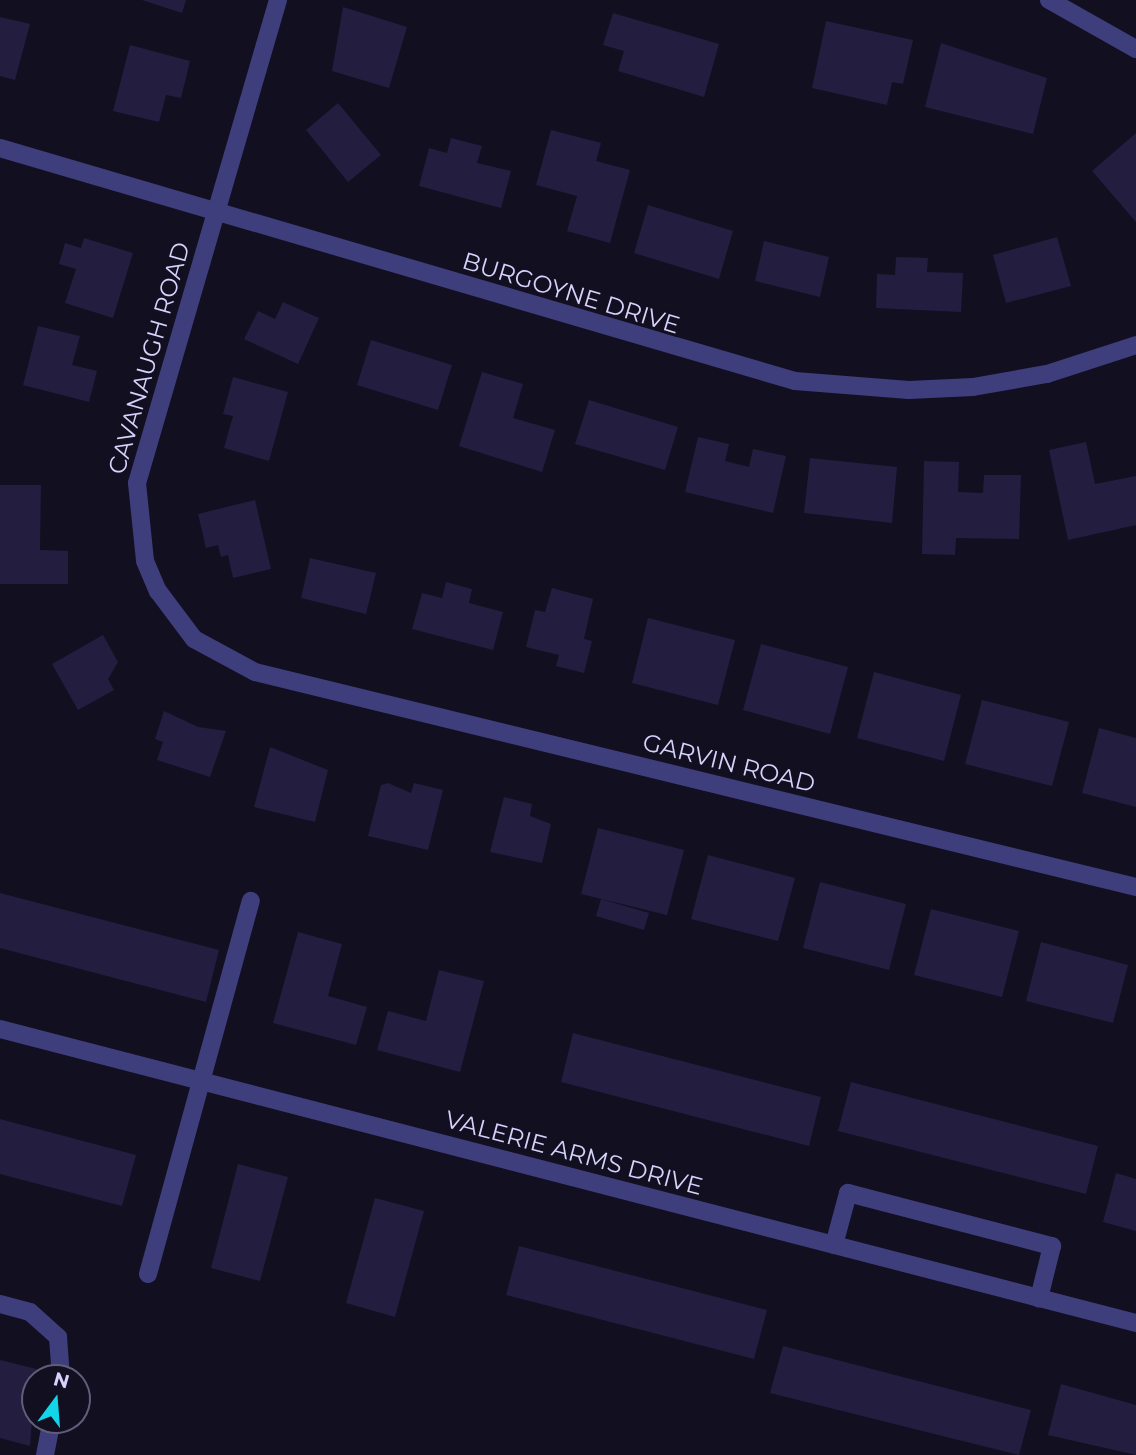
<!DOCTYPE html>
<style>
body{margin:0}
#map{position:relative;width:1136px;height:1455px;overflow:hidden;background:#120f21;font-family:Montserrat,sans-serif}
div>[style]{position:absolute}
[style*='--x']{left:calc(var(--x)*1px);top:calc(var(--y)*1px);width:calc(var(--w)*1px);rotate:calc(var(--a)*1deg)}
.building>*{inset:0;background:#231d40}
.minor>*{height:18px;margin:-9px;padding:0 9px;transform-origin:9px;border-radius:9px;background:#3f3e7c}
span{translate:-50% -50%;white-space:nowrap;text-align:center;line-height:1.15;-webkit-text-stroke:6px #120f21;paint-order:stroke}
.street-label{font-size:24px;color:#d6d2fb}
.north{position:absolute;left:21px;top:1364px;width:70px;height:70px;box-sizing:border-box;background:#120f21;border:2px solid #605d78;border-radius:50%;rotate:16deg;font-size:19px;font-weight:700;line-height:28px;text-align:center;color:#d6d2fb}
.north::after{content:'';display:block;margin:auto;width:24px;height:32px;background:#12d6e8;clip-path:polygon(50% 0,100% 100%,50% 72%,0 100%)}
</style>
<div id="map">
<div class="building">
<i style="clip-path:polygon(142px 0,186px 0,182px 13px)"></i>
<i style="clip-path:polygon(343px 7px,407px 27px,389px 88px,332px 71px)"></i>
<i style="clip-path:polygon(613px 13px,719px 44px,704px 97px,618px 71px,624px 51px,603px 45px)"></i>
<i style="clip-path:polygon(0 17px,30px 24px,15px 80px,0 76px)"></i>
<i style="clip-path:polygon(826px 21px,913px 40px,903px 84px,892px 82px,887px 105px,812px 88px)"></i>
<i style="clip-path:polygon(941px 43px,1047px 78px,1033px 134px,925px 107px)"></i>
<i style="clip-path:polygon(130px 45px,190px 61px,181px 98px,166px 95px,159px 122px,113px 111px)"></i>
<i style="clip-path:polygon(338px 103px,381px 155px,348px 182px,306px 130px)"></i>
<i style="clip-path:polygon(551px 130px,601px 143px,596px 161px,630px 170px,610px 243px,567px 231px,577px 196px,536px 185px)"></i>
<i style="clip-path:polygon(1136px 133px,1136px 222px,1092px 171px)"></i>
<i style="clip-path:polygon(451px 138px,482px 146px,477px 163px,511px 171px,501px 208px,419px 186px,429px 148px,447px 153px)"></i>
<i style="clip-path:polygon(648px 205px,733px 231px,719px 279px,634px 253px)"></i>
<i style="clip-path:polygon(1057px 237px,1071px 286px,1006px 303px,993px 255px)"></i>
<i style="clip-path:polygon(84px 238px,133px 253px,113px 318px,65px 303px,76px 269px,59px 264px,65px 243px,81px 248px)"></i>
<i style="clip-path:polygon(764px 241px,829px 257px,820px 297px,755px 281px)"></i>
<i style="clip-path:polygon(896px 257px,928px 258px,927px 272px,963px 273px,961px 312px,876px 308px,877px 274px,895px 275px)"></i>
<i style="clip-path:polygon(283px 302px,319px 318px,298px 364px,244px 339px,258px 311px,275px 319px)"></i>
<i style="clip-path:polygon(38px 326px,80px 336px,72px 365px,97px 371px,89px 402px,23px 385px)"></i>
<i style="clip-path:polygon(371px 340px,452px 365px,438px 410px,357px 385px)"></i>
<i style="clip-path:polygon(482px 372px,523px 384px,513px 418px,555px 430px,542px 472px,459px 446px)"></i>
<i style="clip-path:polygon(233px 377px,288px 392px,269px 461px,224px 448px,233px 416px,223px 414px)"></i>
<i style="clip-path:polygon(589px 400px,678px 427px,665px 470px,575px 444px)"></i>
<i style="clip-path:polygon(698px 437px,729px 444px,725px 461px,749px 467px,753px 449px,786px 456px,773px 513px,685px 492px)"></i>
<i style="clip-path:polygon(1086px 442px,1095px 484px,1136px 476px,1136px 525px,1068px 540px,1049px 450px)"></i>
<i style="clip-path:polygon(810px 458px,897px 467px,892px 523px,804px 513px)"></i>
<i style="clip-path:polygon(924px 461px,959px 462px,958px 492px,983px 493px,984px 475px,1021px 475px,1019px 539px,956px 538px,955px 555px,922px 554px)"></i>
<i style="clip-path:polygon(0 485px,41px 485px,40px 550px,68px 551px,68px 584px,0 584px)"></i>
<i style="clip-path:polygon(255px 500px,271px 569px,233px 578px,228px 555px,221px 557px,218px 545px,206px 548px,198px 514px)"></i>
<i style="clip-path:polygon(310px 558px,376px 573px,366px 614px,301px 598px)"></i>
<i style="clip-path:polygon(446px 582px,472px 589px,469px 603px,503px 612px,493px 650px,412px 629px,422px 593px,442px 598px)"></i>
<i style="clip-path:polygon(552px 588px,593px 599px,584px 639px,592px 641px,584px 673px,556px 666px,559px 655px,526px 647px,535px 610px,545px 612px)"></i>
<i style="clip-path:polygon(648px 618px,735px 640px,718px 705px,632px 683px)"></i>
<i style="clip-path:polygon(103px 635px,118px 662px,108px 679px,114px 690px,78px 710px,52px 664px)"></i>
<i style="clip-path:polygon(761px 644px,848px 667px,830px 734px,743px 710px)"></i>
<i style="clip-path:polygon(874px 672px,961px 695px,944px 761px,857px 738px)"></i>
<i style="clip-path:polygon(982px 700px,1069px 722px,1052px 786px,965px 764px)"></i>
<i style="clip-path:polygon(164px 711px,198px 727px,226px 731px,210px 777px,157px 760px,163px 742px,155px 739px)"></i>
<i style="clip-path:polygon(1099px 728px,1136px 738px,1136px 807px,1082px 793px)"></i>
<i style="clip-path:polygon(270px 747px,328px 770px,315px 822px,254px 807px)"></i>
<i style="clip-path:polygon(388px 783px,411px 793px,414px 783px,443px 790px,428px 850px,368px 836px,381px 785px)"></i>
<i style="clip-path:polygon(504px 797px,532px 804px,530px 816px,551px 824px,542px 863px,490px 852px)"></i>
<i style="clip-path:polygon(598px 828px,684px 850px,667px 915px,581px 894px)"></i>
<i style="clip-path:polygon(708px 855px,795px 878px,778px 941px,691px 919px)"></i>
<i style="clip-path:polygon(820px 882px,906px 904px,889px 970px,803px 948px)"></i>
<i style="clip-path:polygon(0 893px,219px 950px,206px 1002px,0 948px)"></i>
<i style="clip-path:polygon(601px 899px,649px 913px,644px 930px,596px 916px)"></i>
<i style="clip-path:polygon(931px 909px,1019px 931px,1002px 997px,914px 975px)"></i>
<i style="clip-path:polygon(298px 932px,342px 944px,328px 996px,367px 1007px,356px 1045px,273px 1023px)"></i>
<i style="clip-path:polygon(1041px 942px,1128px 965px,1113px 1023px,1026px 1001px)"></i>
<i style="clip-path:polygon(439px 970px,484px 981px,460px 1072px,377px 1050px,388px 1011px,426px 1021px)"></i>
<i style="clip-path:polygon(573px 1033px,821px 1097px,809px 1146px,561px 1082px)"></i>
<i style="clip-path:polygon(851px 1082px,1098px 1146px,1086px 1194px,838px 1131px)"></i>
<i style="clip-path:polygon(0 1119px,136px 1155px,122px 1206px,0 1174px)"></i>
<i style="clip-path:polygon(238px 1164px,288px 1177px,260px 1281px,211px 1268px)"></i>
<i style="clip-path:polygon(1116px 1173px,1136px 1179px,1136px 1231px,1103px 1222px)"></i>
<i style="clip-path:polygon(375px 1198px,424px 1211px,395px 1317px,346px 1303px)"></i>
<i style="clip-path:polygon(519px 1246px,767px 1310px,754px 1359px,506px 1295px)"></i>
<i style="clip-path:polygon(783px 1346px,1031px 1410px,1019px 1455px,770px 1393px)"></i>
<i style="clip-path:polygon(0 1360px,49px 1372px,47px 1378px,35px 1378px,30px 1446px,0 1438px)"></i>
<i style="clip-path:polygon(1061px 1384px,1136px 1405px,1136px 1455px,1048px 1435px)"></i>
</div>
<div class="minor">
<i style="--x:278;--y:0;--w:503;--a:106.27"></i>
<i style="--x:137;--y:483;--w:78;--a:84.1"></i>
<i style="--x:145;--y:561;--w:33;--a:67"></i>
<i style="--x:158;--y:591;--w:60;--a:53.1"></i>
<i style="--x:194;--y:639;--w:69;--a:28.4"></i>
<i style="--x:255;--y:672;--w:907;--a:13.71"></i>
<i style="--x:1049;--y:0;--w:100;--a:29.4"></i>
<i style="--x:0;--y:148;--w:828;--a:16.33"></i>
<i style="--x:795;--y:381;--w:114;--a:4.5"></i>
<i style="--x:909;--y:390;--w:64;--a:-2.7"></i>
<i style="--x:973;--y:387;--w:75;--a:-10"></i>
<i style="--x:1047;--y:374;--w:94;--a:-18"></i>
<i style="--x:0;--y:1029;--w:1173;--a:14.51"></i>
<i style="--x:834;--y:1245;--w:54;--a:-74.9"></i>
<i style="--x:848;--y:1193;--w:211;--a:14.6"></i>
<i style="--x:1052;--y:1246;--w:54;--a:104"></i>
<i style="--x:148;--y:1274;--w:387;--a:-74.6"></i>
<i style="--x:0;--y:1304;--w:31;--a:15"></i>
<i style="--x:30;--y:1312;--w:38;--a:42"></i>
<i style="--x:58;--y:1337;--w:41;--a:85.8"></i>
<i style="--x:45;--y:1455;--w:36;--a:-79"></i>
</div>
<div class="street-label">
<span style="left:571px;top:293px;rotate:17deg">BURGOYNE DRIVE</span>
<span style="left:149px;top:358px;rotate:-74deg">CAVANAUGH ROAD</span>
<span style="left:729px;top:763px;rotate:14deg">GARVIN ROAD</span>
<span style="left:574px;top:1153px;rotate:15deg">VALERIE ARMS DRIVE</span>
</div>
<div class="north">N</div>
</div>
